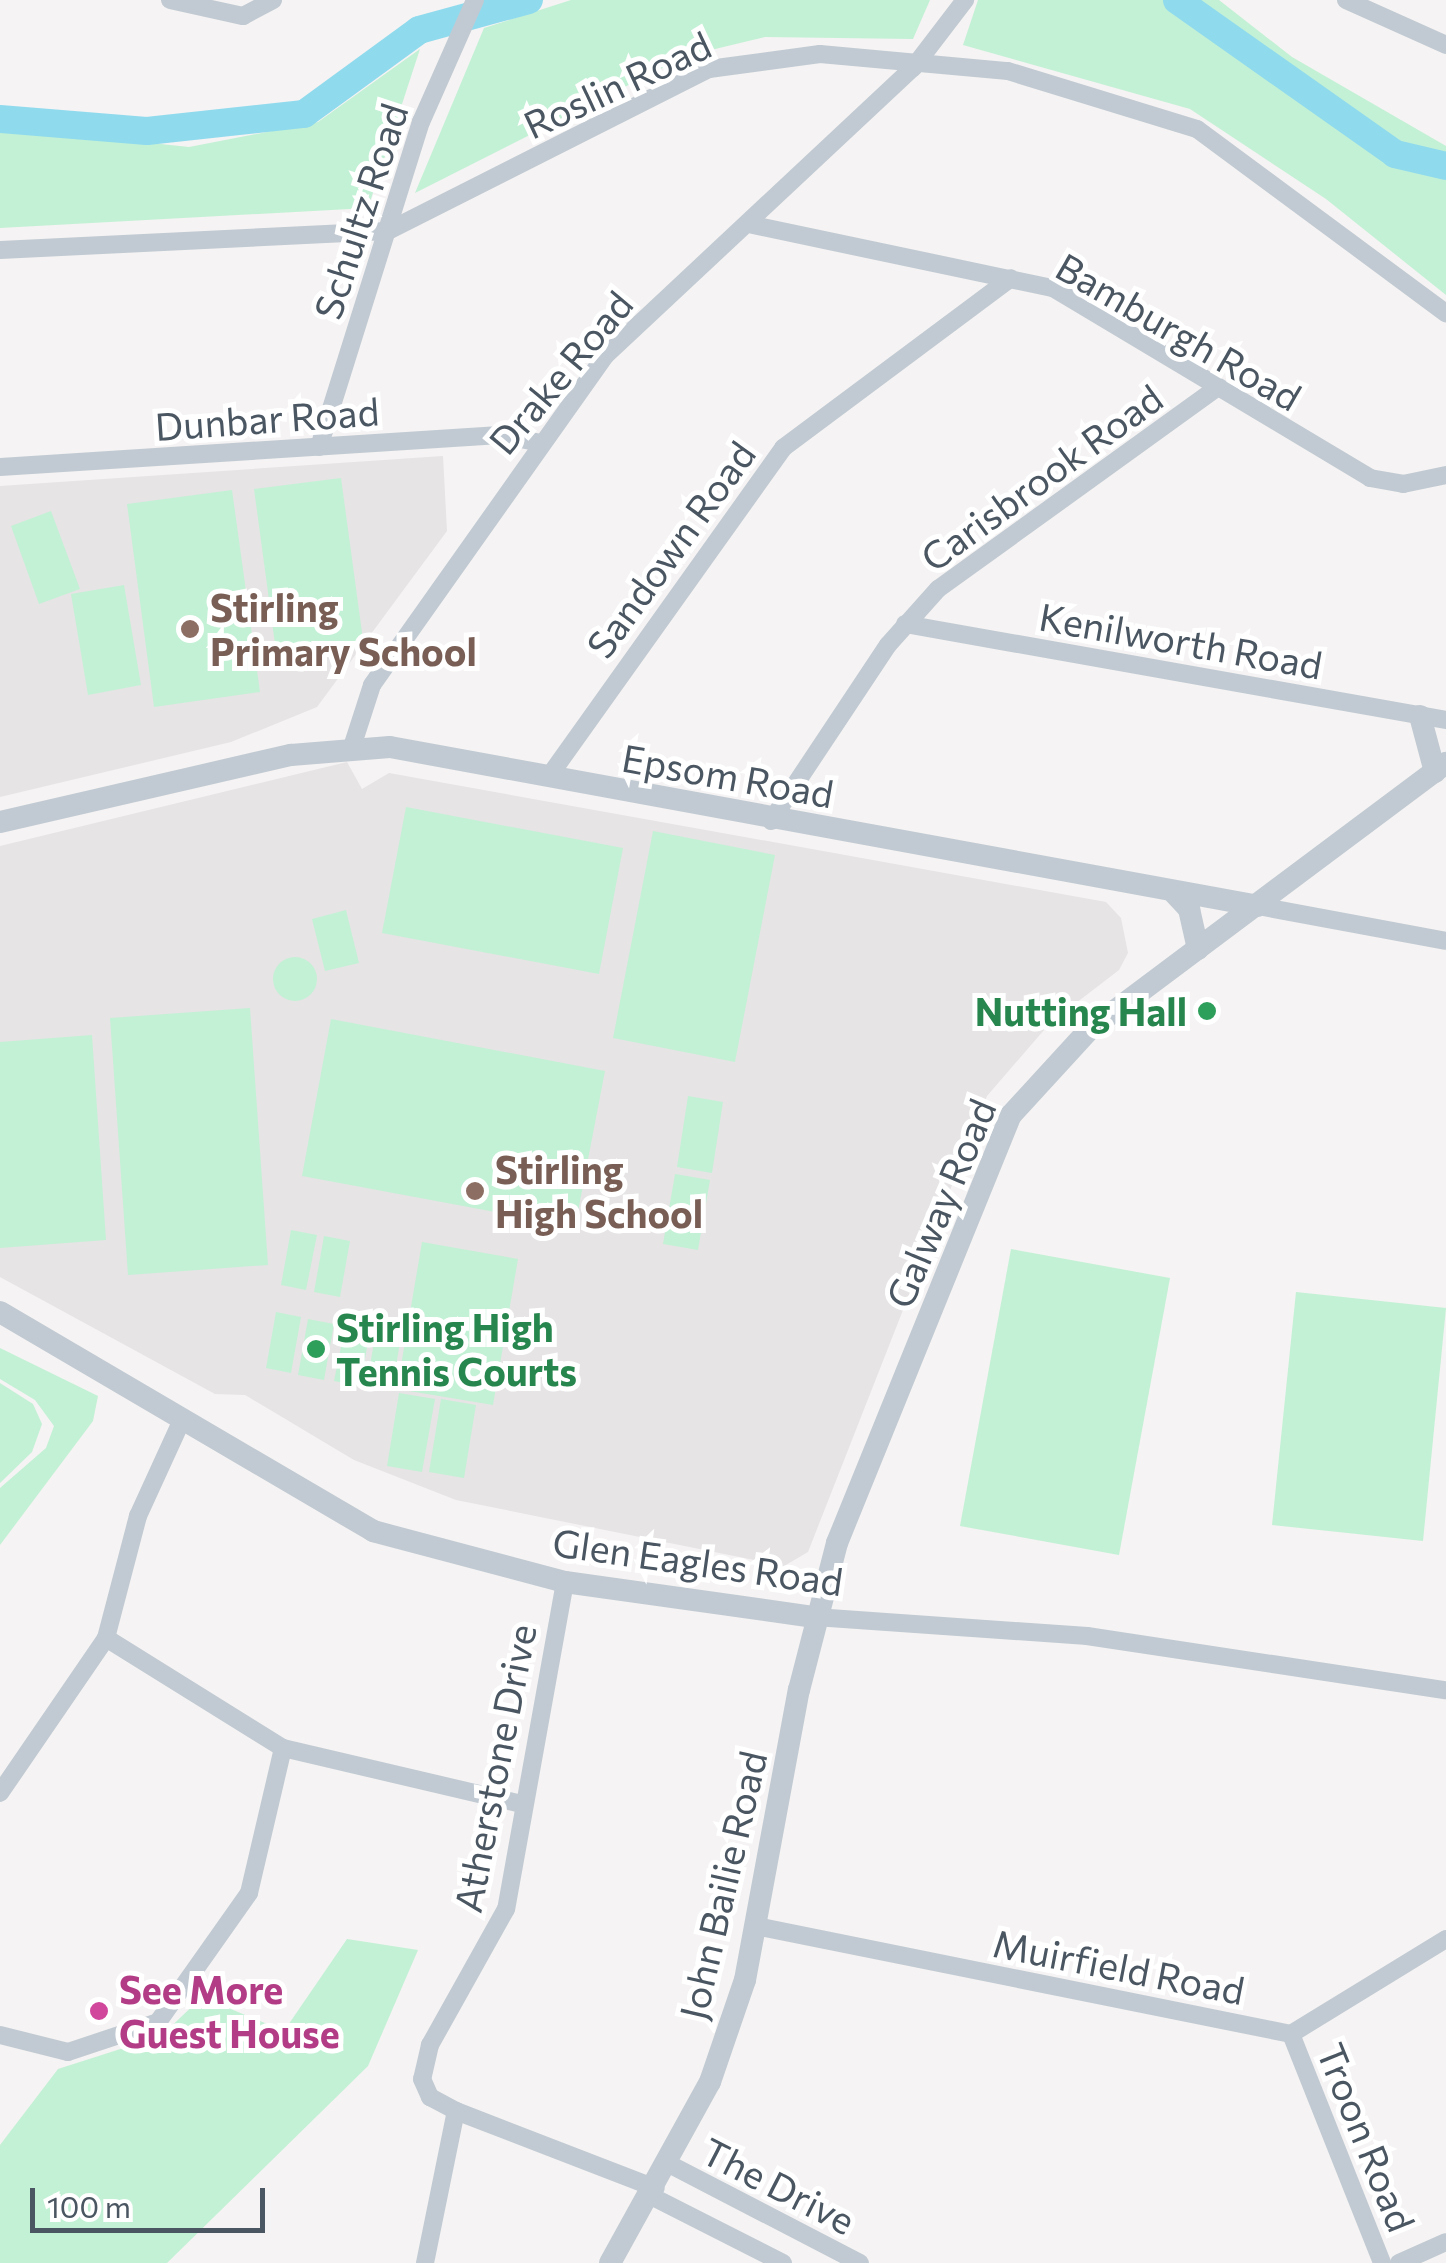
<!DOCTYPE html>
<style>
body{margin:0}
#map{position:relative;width:1446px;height:2263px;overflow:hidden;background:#f5f3f3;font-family:Commissioner,sans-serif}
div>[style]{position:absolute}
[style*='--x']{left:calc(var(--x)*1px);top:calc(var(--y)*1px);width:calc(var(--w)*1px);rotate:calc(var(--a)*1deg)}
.education>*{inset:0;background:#e6e4e5}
.green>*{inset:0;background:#c3f1d5}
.round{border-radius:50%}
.river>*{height:28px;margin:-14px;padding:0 14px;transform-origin:14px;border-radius:14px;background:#90daee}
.minor>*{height:18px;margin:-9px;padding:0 9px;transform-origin:9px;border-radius:9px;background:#c1cad2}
.tertiary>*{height:22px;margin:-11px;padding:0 11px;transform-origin:11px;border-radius:11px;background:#c1cad2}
.dots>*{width:28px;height:28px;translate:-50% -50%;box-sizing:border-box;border:5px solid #fff;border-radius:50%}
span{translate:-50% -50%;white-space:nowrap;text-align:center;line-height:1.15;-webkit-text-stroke:10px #fff;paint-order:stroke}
.street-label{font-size:38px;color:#4a5661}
.education-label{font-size:38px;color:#785e54;font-weight:700}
.left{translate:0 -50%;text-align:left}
.leisure-label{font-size:38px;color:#27864d;font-weight:700}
.right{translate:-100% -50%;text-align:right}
.hotel-label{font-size:38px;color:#b23c85;font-weight:700}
.scale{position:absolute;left:30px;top:2188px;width:235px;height:45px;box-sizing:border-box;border:5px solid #4a5661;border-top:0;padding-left:12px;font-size:30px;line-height:35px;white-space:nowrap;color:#4a5661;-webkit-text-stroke:8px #fff;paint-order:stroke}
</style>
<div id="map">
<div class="education">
<i style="clip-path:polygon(443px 456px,447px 531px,317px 707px,231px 742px,0 797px,0 486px)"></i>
<i style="clip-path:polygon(347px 762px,362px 789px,389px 773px,1106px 902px,1121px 918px,1128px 953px,1119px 970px,1050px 1023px,987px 1096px,808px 1552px,784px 1566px,456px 1500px,354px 1460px,245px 1395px,215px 1394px,0 1277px,0 846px)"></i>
</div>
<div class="green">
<i style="clip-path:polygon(571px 0,930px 0,913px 39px,765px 37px,686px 56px,415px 193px,484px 28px)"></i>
<i style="clip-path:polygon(978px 0,1219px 0,1292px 57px,1446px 146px,1446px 295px,1326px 199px,1190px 109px,963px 45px)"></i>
<i style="clip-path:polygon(420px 49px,368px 208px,0 228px,0 127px,189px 147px,318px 122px)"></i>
<i style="clip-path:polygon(341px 478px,364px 647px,277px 659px,254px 489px)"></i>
<i style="clip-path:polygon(232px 490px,260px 692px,154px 707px,127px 504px)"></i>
<i style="clip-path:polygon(51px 511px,80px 589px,39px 604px,11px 526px)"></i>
<i style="clip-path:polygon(124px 585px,141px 685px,88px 695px,71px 594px)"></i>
<i style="clip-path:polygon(406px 807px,623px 848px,599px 974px,382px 933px)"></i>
<i style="clip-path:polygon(653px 831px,775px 855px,735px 1062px,613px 1038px)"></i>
<i style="clip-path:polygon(346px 910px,359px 963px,325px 971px,312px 919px)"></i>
<i class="round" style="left:273px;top:957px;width:44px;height:44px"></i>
<i style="clip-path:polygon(250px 1008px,268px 1265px,128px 1275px,110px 1018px)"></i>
<i style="clip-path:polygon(331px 1019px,605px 1071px,575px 1227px,302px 1176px)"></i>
<i style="clip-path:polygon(92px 1035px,106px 1240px,0 1248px,0 1042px)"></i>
<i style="clip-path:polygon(688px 1096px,723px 1102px,712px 1173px,677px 1167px)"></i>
<i style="clip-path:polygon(675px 1174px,710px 1180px,698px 1250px,663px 1244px)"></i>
<i style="clip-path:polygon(291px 1230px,317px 1235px,306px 1290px,281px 1285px)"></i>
<i style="clip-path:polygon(324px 1236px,350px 1241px,340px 1297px,314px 1292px)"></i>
<i style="clip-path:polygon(422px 1242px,518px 1259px,493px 1405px,397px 1389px)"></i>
<i style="clip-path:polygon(1011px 1249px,1170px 1278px,1119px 1555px,960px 1526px)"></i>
<i style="clip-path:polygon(1296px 1292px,1446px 1308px,1423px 1541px,1272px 1525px)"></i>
<i style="clip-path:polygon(276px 1312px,301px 1317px,291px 1373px,266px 1368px)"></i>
<i style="clip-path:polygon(308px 1319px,334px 1324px,324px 1380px,298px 1375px)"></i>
<i style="clip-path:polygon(345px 1327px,370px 1331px,360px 1386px,334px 1381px)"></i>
<i style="clip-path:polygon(376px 1332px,401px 1336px,392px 1391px,366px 1387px)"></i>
<i style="clip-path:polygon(0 1348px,98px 1396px,93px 1421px,0 1545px,0 1488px,46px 1448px,54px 1426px,35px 1400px,0 1379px)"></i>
<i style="clip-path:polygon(0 1383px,33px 1404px,42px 1424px,32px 1452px,0 1483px)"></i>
<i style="clip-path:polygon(399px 1393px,435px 1399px,422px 1472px,387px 1466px)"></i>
<i style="clip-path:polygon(441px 1399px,476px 1405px,464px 1478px,429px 1472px)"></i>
<i style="clip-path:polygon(347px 1939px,418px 1950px,368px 2066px,167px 2263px,0 2263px,0 2145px,58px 2069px,161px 2036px,202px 1997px,284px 2031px)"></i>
</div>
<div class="river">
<i style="--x:1177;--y:0;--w:267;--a:35.2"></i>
<i style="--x:1395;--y:154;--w:52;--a:13.2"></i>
<i style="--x:0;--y:119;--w:147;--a:4.7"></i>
<i style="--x:147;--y:131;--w:158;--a:-6.2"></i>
<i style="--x:304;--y:114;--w:142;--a:-36.1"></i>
<i style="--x:419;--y:30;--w:114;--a:-15.3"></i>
</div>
<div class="minor">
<i style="--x:170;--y:0;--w:75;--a:12.4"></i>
<i style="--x:243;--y:16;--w:34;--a:-28"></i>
<i style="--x:1346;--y:0;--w:110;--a:24.2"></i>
<i style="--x:753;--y:225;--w:307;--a:11.9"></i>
<i style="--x:1053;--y:288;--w:370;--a:30.9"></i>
<i style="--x:1370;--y:478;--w:34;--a:10"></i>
<i style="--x:1403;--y:484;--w:44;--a:-11.8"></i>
<i style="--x:0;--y:250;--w:388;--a:-2.8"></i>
<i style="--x:388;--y:231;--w:360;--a:-26.8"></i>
<i style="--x:709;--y:69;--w:112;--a:-7.7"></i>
<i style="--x:820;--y:54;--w:189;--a:5.2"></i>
<i style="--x:1008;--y:71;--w:198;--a:17.1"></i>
<i style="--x:1197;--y:129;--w:310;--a:36.5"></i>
<i style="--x:319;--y:447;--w:341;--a:-72.6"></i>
<i style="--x:421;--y:122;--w:133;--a:-66.1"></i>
<i style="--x:0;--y:467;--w:501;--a:-3.66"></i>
<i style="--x:500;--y:435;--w:38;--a:11"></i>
<i style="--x:905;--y:624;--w:549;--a:10.06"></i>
<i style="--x:352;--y:747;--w:65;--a:-72.1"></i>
<i style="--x:372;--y:685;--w:405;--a:-54.7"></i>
<i style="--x:606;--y:355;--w:420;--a:-43.1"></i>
<i style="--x:913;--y:68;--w:86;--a:-52.6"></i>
<i style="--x:550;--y:775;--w:402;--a:-54.5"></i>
<i style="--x:783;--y:448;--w:284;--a:-36.7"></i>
<i style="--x:771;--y:821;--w:211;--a:-56.4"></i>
<i style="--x:888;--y:645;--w:75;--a:-48.2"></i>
<i style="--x:938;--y:589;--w:344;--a:-35.8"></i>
<i style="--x:1258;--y:906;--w:191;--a:10.5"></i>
<i style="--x:565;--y:1582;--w:332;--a:100.2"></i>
<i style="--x:506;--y:1909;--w:156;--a:119.2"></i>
<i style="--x:430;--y:2045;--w:35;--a:103"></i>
<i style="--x:422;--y:2079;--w:20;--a:66"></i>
<i style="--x:430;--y:2097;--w:30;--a:28"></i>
<i style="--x:456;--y:2111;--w:214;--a:21.1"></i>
<i style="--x:815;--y:1617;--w:273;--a:4"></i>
<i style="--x:1087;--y:1636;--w:363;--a:8.6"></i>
<i style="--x:106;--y:1638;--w:208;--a:31.9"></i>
<i style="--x:283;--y:1748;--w:244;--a:13.2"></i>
<i style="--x:0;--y:1793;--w:188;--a:-55.6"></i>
<i style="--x:106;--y:1638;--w:126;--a:-75.3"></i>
<i style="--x:138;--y:1516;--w:103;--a:-65.4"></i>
<i style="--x:756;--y:1926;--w:546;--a:11.41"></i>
<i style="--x:1291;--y:2034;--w:182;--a:-31.5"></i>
<i style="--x:1291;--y:2034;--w:246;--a:68.3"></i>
<i style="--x:0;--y:2035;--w:70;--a:14"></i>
<i style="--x:68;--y:2052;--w:95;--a:-18.4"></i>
<i style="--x:158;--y:2022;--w:158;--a:-54.8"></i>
<i style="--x:249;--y:1893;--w:149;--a:-76.8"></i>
<i style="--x:669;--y:2164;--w:215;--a:27.4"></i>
<i style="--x:651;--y:2196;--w:148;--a:26.9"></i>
<i style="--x:425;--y:2263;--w:155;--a:-78.5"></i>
<i style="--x:1399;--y:2263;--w:51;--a:-24.1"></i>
</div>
<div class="tertiary">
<i style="--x:1420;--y:716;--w:58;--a:75"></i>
<i style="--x:0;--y:822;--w:299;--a:-13"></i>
<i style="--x:291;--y:755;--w:99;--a:-4.6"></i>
<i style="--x:390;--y:747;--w:882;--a:10.38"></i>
<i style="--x:1175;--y:894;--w:21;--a:47"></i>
<i style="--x:1189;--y:909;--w:41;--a:77.3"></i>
<i style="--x:0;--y:1312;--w:433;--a:30.4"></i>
<i style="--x:373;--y:1531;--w:199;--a:14.9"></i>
<i style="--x:565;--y:1582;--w:252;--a:8"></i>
<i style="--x:610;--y:2263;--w:207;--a:-61.1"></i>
<i style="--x:710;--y:2082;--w:108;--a:-71.1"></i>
<i style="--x:745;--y:1980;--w:295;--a:-79.5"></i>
<i style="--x:799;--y:1690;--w:152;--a:-75.5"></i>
<i style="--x:837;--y:1543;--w:462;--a:-67.9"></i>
<i style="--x:1011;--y:1115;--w:115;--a:-47.5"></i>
<i style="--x:1089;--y:1030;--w:446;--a:-36.8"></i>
</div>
<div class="dots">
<i style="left:190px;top:629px;background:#8d6e63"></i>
<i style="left:1207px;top:1011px;background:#2e9e5b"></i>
<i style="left:475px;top:1191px;background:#8d6e63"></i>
<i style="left:316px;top:1349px;background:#2e9e5b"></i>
<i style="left:99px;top:2011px;background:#d1479c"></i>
</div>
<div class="street-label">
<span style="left:617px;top:84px;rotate:-25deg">Roslin Road</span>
<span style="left:360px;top:211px;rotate:-72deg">Schultz Road</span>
<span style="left:1179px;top:331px;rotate:30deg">Bamburgh Road</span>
<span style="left:560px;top:372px;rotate:-50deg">Drake Road</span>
<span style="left:267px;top:418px;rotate:-4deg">Dunbar Road</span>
<span style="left:1041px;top:477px;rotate:-36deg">Carisbrook Road</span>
<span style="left:670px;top:549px;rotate:-54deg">Sandown Road</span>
<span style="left:1181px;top:640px;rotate:10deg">Kenilworth Road</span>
<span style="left:728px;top:775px;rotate:10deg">Epsom Road</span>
<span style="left:940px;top:1203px;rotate:-67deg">Galway Road</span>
<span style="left:698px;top:1561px;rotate:8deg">Glen Eagles Road</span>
<span style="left:494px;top:1768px;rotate:-79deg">Atherstone Drive</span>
<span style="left:722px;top:1885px;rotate:-77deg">John Bailie Road</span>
<span style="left:1119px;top:1966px;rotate:11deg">Muirfield Road</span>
<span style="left:1367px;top:2137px;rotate:68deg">Troon Road</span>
<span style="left:779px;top:2185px;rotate:27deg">The Drive</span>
</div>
<div class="education-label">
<span class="left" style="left:210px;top:629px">Stirling<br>Primary School</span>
<span class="left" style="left:495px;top:1191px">Stirling<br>High School</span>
</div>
<div class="leisure-label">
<span class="right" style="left:1187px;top:1011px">Nutting Hall</span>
<span class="left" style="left:336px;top:1349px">Stirling High<br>Tennis Courts</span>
</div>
<div class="hotel-label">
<span class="left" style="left:119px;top:2011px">See More<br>Guest House</span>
</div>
<div class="scale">100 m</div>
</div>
